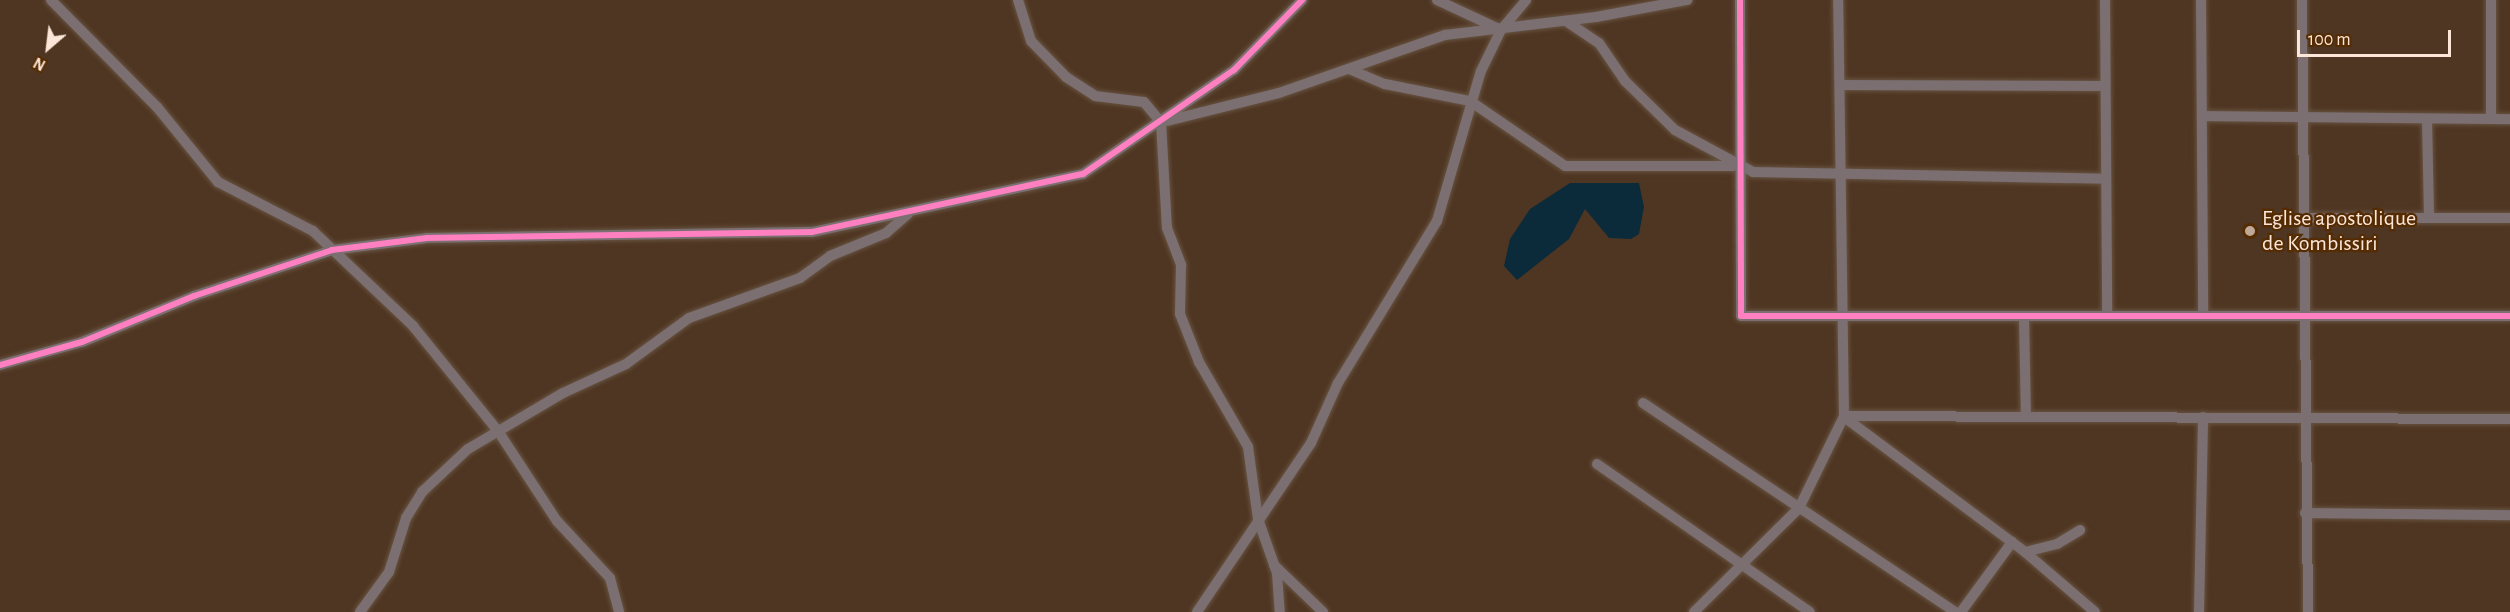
<!DOCTYPE html>
<style>
body{margin:0}
#map{position:relative;width:2510px;height:612px;overflow:hidden;background:#4f3622;font-family:"Alegreya Sans",sans-serif}
div>[style]{position:absolute}
[style*='--x']{left:calc(var(--x)*1px);top:calc(var(--y)*1px);width:calc(var(--w)*1px);rotate:calc(var(--a)*1deg)}
.water>*{inset:0;background:#0b2a3a}
.roads{filter:drop-shadow(0 0 2px #675342) drop-shadow(0 0 2px #675342)}
.minor>*{height:10px;margin:-5px;padding:0 5px;transform-origin:5px;border-radius:5px;background:#7b6f71}
.cycleway>*{height:6px;margin:-3px;padding:0 3px;transform-origin:3px;border-radius:3px;background:#ff80c0}
.dots>*{width:16px;height:16px;translate:-50% -50%;box-sizing:border-box;border:3px solid #552b02;border-radius:50%}
span{translate:-50% -50%;white-space:nowrap;text-align:center;line-height:1.15;-webkit-text-stroke:4.5px #552b02;paint-order:stroke}
.poi-label{font-size:22px;color:#fbe6d8}
.left{translate:0 -50%;text-align:left}
.north{position:absolute;left:18px;top:18px;width:60px;height:60px;-webkit-text-stroke:4px #552b02;paint-order:stroke;rotate:208deg;font-size:16px;font-weight:700;line-height:24px;text-align:center;color:#fbe6d8}
.north::after{content:'';display:block;margin:auto;width:21px;height:27px;background:#fbe6d8;clip-path:polygon(50% 0,100% 100%,50% 72%,0 100%)}
.scale{position:absolute;left:2297px;top:30px;width:154px;height:27px;box-sizing:border-box;border:3px solid #fbe6d8;border-top:0;padding-left:8px;font-size:18px;line-height:21px;white-space:nowrap;color:#fbe6d8;-webkit-text-stroke:4px #552b02;paint-order:stroke}
</style>
<div id="map">
<div class="water">
<i style="clip-path:polygon(1570px 183px,1639px 183px,1644px 207px,1639px 234px,1631px 239px,1609px 238px,1585px 209px,1569px 239px,1517px 280px,1504px 266px,1510px 239px,1530px 209px)"></i>
</div>
<div class="roads">
<div class="minor">
<i style="--x:51;--y:0;--w:151;--a:45.3"></i>
<i style="--x:157;--y:107;--w:97;--a:50.9"></i>
<i style="--x:218;--y:182;--w:107;--a:27.3"></i>
<i style="--x:313;--y:231;--w:138;--a:43.5"></i>
<i style="--x:413;--y:326;--w:135;--a:51"></i>
<i style="--x:498;--y:431;--w:108;--a:56.8"></i>
<i style="--x:557;--y:521;--w:78;--a:47.1"></i>
<i style="--x:610;--y:578;--w:35;--a:75"></i>
<i style="--x:1018;--y:0;--w:43;--a:72.4"></i>
<i style="--x:1031;--y:41;--w:50;--a:45.8"></i>
<i style="--x:1066;--y:77;--w:35;--a:33"></i>
<i style="--x:1095;--y:96;--w:49;--a:7"></i>
<i style="--x:1144;--y:102;--w:26;--a:50"></i>
<i style="--x:1161;--y:122;--w:106;--a:86.8"></i>
<i style="--x:1167;--y:228;--w:40;--a:69"></i>
<i style="--x:1181;--y:265;--w:49;--a:91.2"></i>
<i style="--x:1180;--y:314;--w:52;--a:68.4"></i>
<i style="--x:1199;--y:362;--w:98;--a:60"></i>
<i style="--x:1248;--y:447;--w:73;--a:82.1"></i>
<i style="--x:1258;--y:519;--w:57;--a:70.6"></i>
<i style="--x:1277;--y:573;--w:39;--a:86"></i>
<i style="--x:1437;--y:0;--w:68;--a:25.1"></i>
<i style="--x:1740;--y:0;--w:316;--a:89.8"></i>
<i style="--x:1741;--y:316;--w:769;--a:0"></i>
<i style="--x:2105;--y:0;--w:316;--a:89.6"></i>
<i style="--x:2201;--y:0;--w:316;--a:89.6"></i>
<i style="--x:2302;--y:0;--w:612;--a:89.44"></i>
<i style="--x:1566;--y:21;--w:40;--a:34"></i>
<i style="--x:1599;--y:43;--w:46;--a:55.6"></i>
<i style="--x:1625;--y:81;--w:70;--a:44.4"></i>
<i style="--x:1675;--y:130;--w:89;--a:28.3"></i>
<i style="--x:1753;--y:172;--w:353;--a:1.1"></i>
<i style="--x:1349;--y:69;--w:39;--a:23"></i>
<i style="--x:1385;--y:84;--w:87;--a:11.3"></i>
<i style="--x:1470;--y:101;--w:115;--a:34.4"></i>
<i style="--x:1565;--y:166;--w:169;--a:0"></i>
<i style="--x:1840;--y:85;--w:265;--a:0.2"></i>
<i style="--x:2202;--y:116;--w:308;--a:0.6"></i>
<i style="--x:2427;--y:119;--w:99;--a:88.8"></i>
<i style="--x:2491;--y:119;--w:119;--a:-90"></i>
<i style="--x:1167;--y:121;--w:115;--a:-14"></i>
<i style="--x:1279;--y:93;--w:176;--a:-19.3"></i>
<i style="--x:1445;--y:35;--w:152;--a:-6.8"></i>
<i style="--x:1596;--y:17;--w:93;--a:-10.6"></i>
<i style="--x:2302;--y:218;--w:208;--a:0"></i>
<i style="--x:2024;--y:316;--w:101;--a:88.9"></i>
<i style="--x:0;--y:365;--w:85;--a:-15.7"></i>
<i style="--x:82;--y:342;--w:121;--a:-22.3"></i>
<i style="--x:194;--y:296;--w:145;--a:-18.4"></i>
<i style="--x:332;--y:250;--w:96;--a:-7.2"></i>
<i style="--x:427;--y:238;--w:385;--a:-0.9"></i>
<i style="--x:812;--y:232;--w:277;--a:-12.1"></i>
<i style="--x:1083;--y:174;--w:183;--a:-34.6"></i>
<i style="--x:1234;--y:70;--w:98;--a:-45.8"></i>
<i style="--x:1643;--y:403;--w:376;--a:33.8"></i>
<i style="--x:1844;--y:416;--w:666;--a:0.26"></i>
<i style="--x:1844;--y:417;--w:226;--a:36.7"></i>
<i style="--x:2025;--y:552;--w:92;--a:40.6"></i>
<i style="--x:1597;--y:464;--w:259;--a:34.8"></i>
<i style="--x:2305;--y:513;--w:205;--a:0.6"></i>
<i style="--x:2025;--y:552;--w:33;--a:-14"></i>
<i style="--x:2057;--y:544;--w:27;--a:-31"></i>
<i style="--x:1274;--y:565;--w:68;--a:43.8"></i>
<i style="--x:360;--y:612;--w:49;--a:-54.1"></i>
<i style="--x:389;--y:572;--w:57;--a:-72.5"></i>
<i style="--x:406;--y:518;--w:31;--a:-58"></i>
<i style="--x:422;--y:492;--w:63;--a:-43.1"></i>
<i style="--x:468;--y:449;--w:110;--a:-30.5"></i>
<i style="--x:563;--y:393;--w:69;--a:-24.7"></i>
<i style="--x:626;--y:364;--w:78;--a:-36.1"></i>
<i style="--x:689;--y:318;--w:118;--a:-19.8"></i>
<i style="--x:800;--y:278;--w:37;--a:-36"></i>
<i style="--x:830;--y:256;--w:61;--a:-22.3"></i>
<i style="--x:886;--y:233;--w:29;--a:-41"></i>
<i style="--x:1197;--y:612;--w:204;--a:-56"></i>
<i style="--x:1311;--y:443;--w:66;--a:-65.8"></i>
<i style="--x:1338;--y:383;--w:190;--a:-58.6"></i>
<i style="--x:1437;--y:221;--w:156;--a:-73.7"></i>
<i style="--x:1481;--y:71;--w:46;--a:-64"></i>
<i style="--x:1501;--y:30;--w:39;--a:-50"></i>
<i style="--x:1694;--y:612;--w:148;--a:-44.7"></i>
<i style="--x:1799;--y:508;--w:102;--a:-63.9"></i>
<i style="--x:1844;--y:416;--w:416;--a:-90.8"></i>
<i style="--x:1961;--y:612;--w:87;--a:-53.9"></i>
<i style="--x:2199;--y:612;--w:195;--a:-88.8"></i>
</div>
</div>
<div class="cycleway">
<i style="--x:1740;--y:0;--w:316;--a:89.8"></i>
<i style="--x:1741;--y:316;--w:769;--a:0"></i>
<i style="--x:0;--y:365;--w:85;--a:-15.7"></i>
<i style="--x:82;--y:342;--w:121;--a:-22.3"></i>
<i style="--x:194;--y:296;--w:145;--a:-18.4"></i>
<i style="--x:332;--y:250;--w:96;--a:-7.2"></i>
<i style="--x:427;--y:238;--w:385;--a:-0.9"></i>
<i style="--x:812;--y:232;--w:277;--a:-12.1"></i>
<i style="--x:1083;--y:174;--w:183;--a:-34.6"></i>
<i style="--x:1234;--y:70;--w:98;--a:-45.8"></i>
</div>
<div class="dots">
<i style="left:2250px;top:231px;background:#bfa898"></i>
</div>
<div class="poi-label">
<span class="left" style="left:2262px;top:231px">Eglise apostolique<br>de Kombissiri</span>
</div>
<div class="north">N</div>
<div class="scale">100 m</div>
</div>
